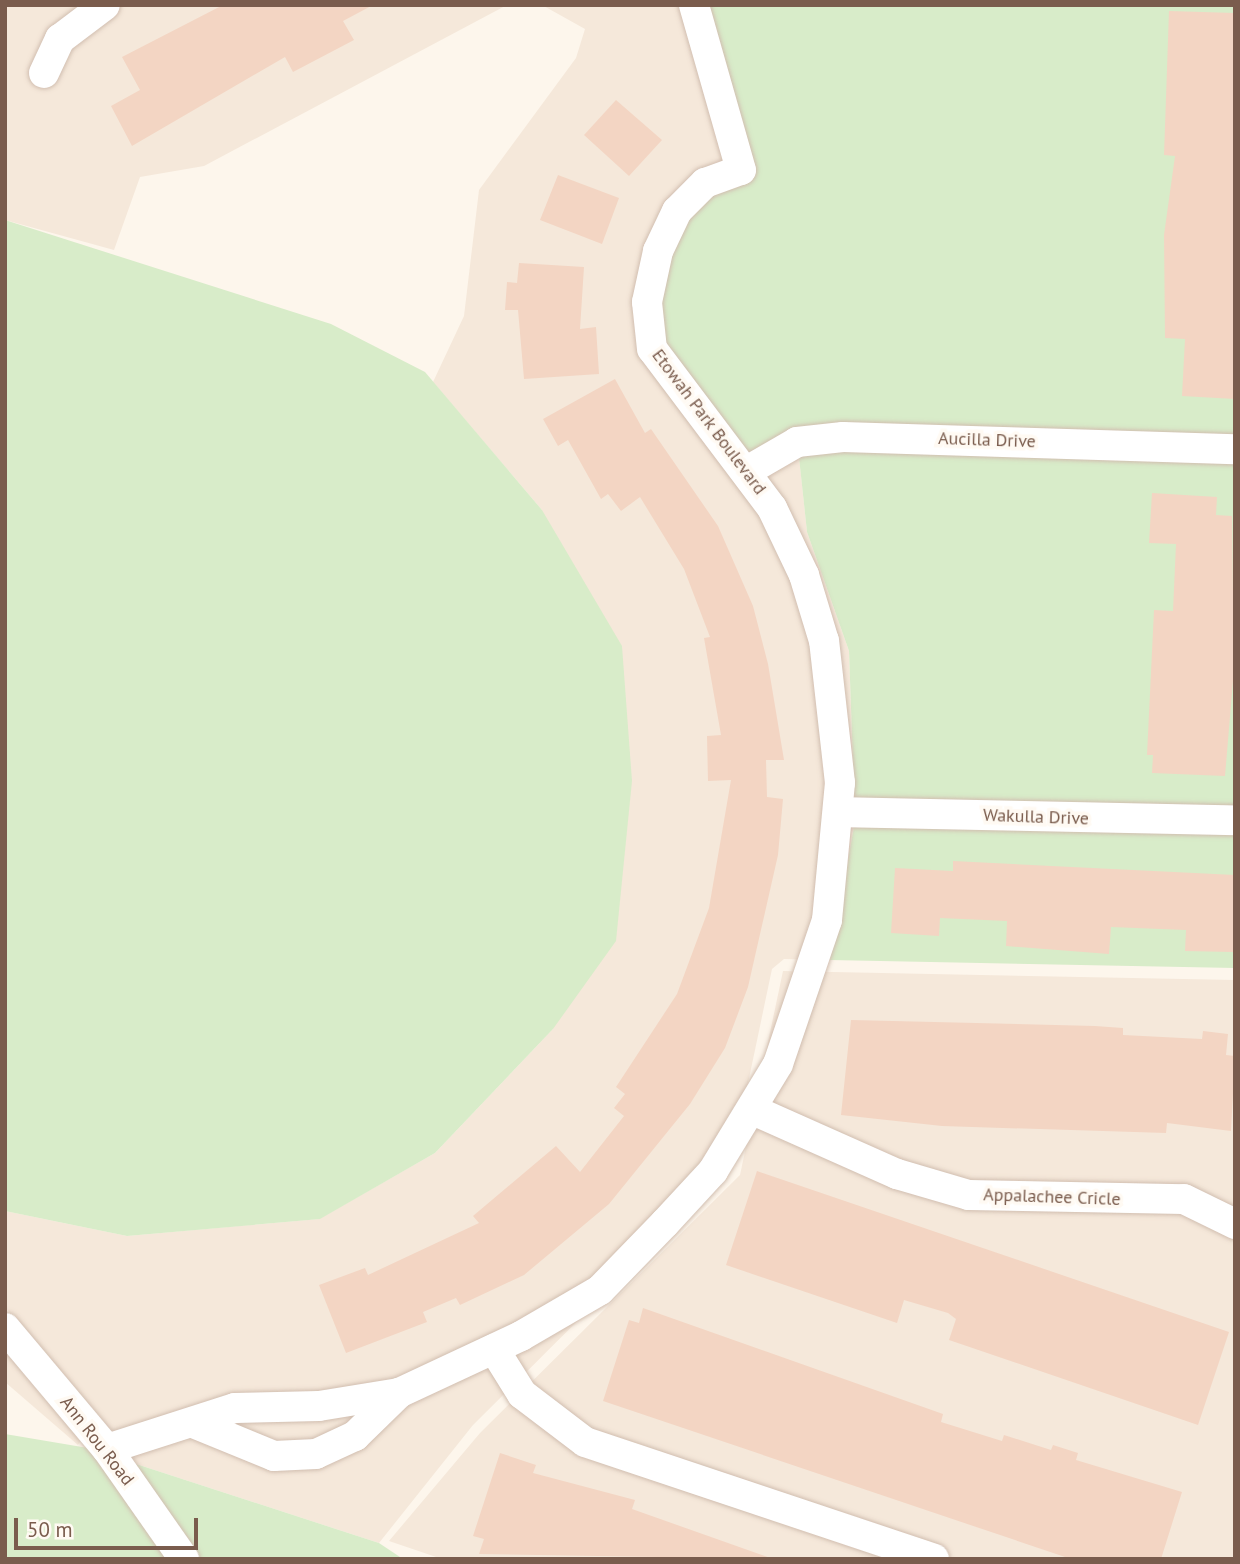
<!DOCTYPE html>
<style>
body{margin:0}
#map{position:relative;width:1240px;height:1564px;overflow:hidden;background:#fdf6ec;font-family:"PT Sans",sans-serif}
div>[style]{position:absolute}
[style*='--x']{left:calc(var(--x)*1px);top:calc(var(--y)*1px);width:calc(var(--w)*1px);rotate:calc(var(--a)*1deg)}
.residential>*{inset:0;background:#f5e8da}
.green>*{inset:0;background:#d8ecc9}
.building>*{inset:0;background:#f3d5c3}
.roads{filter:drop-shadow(0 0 2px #d1beb0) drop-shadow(0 0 2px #d1beb0)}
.minor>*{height:30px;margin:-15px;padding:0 15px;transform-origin:15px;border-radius:15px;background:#fff}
span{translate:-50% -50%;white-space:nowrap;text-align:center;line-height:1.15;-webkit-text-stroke:7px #fffaf3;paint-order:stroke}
.street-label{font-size:18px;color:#7a5c4d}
.frame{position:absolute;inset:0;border:7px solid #7a5c4d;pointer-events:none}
.scale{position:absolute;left:14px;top:1518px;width:184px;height:32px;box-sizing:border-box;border:4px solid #7a5c4d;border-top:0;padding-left:9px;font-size:21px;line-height:24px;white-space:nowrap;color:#7a5c4d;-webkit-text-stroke:5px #fffaf3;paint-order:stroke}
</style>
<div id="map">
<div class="residential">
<i style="clip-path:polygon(5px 5px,507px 5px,204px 166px,140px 177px,114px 250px,5px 220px)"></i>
<i style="clip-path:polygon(542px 5px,704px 5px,798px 447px,807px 532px,849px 651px,855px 821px,830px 960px,784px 959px,772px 969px,730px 1169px,473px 1425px,379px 1543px,133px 1463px,5px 1307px,5px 1211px,127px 1236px,319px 1219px,435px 1153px,553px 1029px,542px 510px,433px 382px,464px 316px,479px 190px,576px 58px,585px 29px)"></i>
<i style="clip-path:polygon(783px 971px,1235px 980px,1235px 1559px,442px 1559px,389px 1541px,480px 1433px,740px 1175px)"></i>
<i style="clip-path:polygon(5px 1348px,81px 1440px,78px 1445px,5px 1382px)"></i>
</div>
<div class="green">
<i style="clip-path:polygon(704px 5px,1235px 5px,1235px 968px,830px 960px,855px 821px,849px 651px,807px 532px,798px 448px,726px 467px,667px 373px,648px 270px,658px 235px,736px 162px)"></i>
<i style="clip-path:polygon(5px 220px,331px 324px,425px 372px,542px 510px,622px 646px,632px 781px,616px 941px,553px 1029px,435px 1153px,320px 1219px,127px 1236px,5px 1211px)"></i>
<i style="clip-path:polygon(5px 1434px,88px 1448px,167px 1559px,5px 1559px)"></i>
<i style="clip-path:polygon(133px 1463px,379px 1543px,403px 1559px,201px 1559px)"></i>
</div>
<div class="building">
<i style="clip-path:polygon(223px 5px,373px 5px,343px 21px,354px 40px,293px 72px,285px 57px,132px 146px,111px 106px,140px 90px,122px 57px)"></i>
<i style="clip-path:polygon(1169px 11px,1235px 13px,1235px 399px,1182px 396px,1185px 339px,1165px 338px,1164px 235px,1175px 156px,1164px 155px)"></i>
<i style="clip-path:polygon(616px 100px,662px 140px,629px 176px,584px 135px)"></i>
<i style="clip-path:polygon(558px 175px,619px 198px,602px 244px,540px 220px)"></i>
<i style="clip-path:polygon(519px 263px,584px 267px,580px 329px,596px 327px,599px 374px,524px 379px,518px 310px,505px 310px,507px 282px,517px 283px)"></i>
<i style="clip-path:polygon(615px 379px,645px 433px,651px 429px,718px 526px,753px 606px,768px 664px,784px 760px,766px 760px,767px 797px,783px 799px,778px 855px,748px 987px,725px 1048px,690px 1104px,609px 1204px,524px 1275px,460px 1305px,456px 1298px,423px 1312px,427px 1322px,346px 1353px,319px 1285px,365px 1268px,368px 1275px,479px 1223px,473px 1216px,556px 1146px,580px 1172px,624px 1116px,614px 1108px,625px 1094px,616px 1087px,677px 994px,709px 908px,731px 780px,708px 781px,707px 736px,721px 735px,704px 638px,710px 637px,684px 569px,640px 497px,621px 511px,608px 494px,601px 499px,568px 440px,558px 446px,543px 419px)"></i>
<i style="clip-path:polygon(1152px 493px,1217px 497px,1216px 515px,1232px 516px,1234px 669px,1225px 776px,1152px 773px,1153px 755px,1147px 755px,1154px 610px,1173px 611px,1176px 544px,1149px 543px)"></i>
<i style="clip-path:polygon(953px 861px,1235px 875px,1233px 952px,1185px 951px,1186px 930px,1111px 927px,1109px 954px,1006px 946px,1007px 921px,940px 918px,939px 936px,891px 933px,895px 868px,953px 871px)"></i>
<i style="clip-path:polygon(851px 1020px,1095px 1026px,1123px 1028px,1123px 1035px,1202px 1039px,1203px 1031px,1228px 1034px,1226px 1055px,1235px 1056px,1231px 1131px,1167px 1123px,1166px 1133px,942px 1126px,841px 1115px)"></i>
<i style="clip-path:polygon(757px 1171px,1229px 1332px,1198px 1425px,949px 1340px,956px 1319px,948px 1313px,904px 1300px,897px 1323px,726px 1265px)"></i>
<i style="clip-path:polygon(643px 1308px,943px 1414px,941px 1422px,1002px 1441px,1004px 1435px,1051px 1450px,1053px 1445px,1078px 1453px,1076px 1460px,1182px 1492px,1161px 1559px,1071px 1559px,603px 1401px,629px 1320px,639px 1323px)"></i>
<i style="clip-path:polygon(500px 1453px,536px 1465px,533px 1473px,635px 1500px,632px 1509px,773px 1559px,479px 1554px,484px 1539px,473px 1536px)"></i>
</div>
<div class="roads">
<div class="minor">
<i style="--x:44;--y:73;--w:38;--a:-65"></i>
<i style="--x:60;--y:39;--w:56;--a:-37.1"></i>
<i style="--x:747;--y:471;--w:58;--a:-30.1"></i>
<i style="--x:797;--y:442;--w:46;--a:-6.2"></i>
<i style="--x:843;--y:437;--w:392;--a:1.8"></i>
<i style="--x:838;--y:812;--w:397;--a:1.2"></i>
<i style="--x:753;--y:1110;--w:158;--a:24"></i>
<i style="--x:897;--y:1174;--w:75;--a:16.3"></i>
<i style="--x:969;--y:1195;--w:215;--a:1.1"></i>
<i style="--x:1184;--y:1199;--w:57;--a:26.1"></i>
<i style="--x:5;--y:1328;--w:158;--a:49.9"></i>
<i style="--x:107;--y:1449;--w:134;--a:55"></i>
<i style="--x:494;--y:1349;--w:53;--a:58.1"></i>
<i style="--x:522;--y:1394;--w:79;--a:37.3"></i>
<i style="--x:585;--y:1442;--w:368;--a:18.5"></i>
<i style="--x:196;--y:1424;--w:84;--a:22.3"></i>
<i style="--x:274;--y:1456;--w:42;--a:-2.7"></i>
<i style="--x:316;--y:1454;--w:43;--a:-24.8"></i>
<i style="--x:355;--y:1436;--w:62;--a:-44.3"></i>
<i style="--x:107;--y:1449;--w:134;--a:-17.8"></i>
<i style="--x:235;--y:1408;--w:84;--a:-1.4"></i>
<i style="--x:319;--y:1406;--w:81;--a:-9.2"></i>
<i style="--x:399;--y:1393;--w:135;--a:-25"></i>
<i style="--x:521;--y:1336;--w:91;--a:-30.2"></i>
<i style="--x:600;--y:1290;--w:93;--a:-45.9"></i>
<i style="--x:665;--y:1223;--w:71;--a:-47.3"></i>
<i style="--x:713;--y:1171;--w:125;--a:-58.7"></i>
<i style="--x:778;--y:1064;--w:152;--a:-71.2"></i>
<i style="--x:827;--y:920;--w:138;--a:-84.6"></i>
<i style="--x:840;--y:783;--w:143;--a:-96.4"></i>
<i style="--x:824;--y:641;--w:69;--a:-106.9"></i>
<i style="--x:804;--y:575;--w:74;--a:-115.5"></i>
<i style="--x:772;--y:508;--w:199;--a:-127"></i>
<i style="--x:652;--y:349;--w:47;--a:-96.1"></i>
<i style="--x:647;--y:302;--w:52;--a:-77.8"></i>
<i style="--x:658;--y:251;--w:44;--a:-64.6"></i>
<i style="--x:677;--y:211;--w:40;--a:-45"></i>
<i style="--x:705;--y:183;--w:38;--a:-20"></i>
<i style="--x:741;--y:170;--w:172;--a:-105.9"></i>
</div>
</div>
<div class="street-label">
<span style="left:709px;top:422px;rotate:53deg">Etowah Park Boulevard</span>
<span style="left:987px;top:440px;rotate:2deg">Aucilla Drive</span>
<span style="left:1036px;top:817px;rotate:2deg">Wakulla Drive</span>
<span style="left:1052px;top:1197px;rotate:2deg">Appalachee Cricle</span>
<span style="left:97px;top:1441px;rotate:52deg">Ann Rou Road</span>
</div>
<div class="frame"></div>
<div class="scale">50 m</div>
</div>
